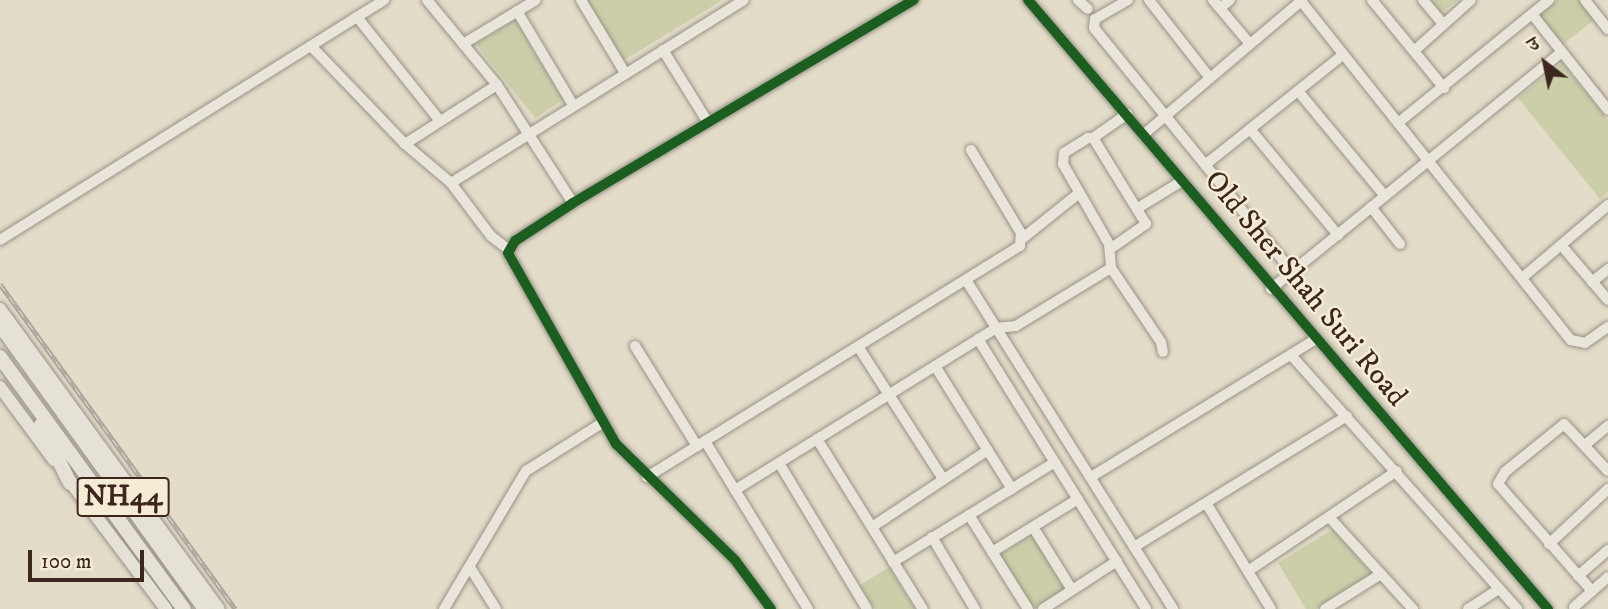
<!DOCTYPE html>
<meta charset="utf-8">
<style>
body{margin:0}
#map{position:relative;width:1608px;height:609px;overflow:hidden;background:#e3dcc8;font-family:"IM FELL DW Pica","Noto Serif Devanagari",serif}
div>[style]{position:absolute}
[style*='--x']{left:calc(var(--x)*1px);top:calc(var(--y)*1px);width:calc(var(--w)*1px);rotate:calc(var(--a)*1deg)}
.green>*{inset:0;background:#cccea9}
.roads{filter:drop-shadow(0 0 2px #999287) drop-shadow(0 0 2px #999287)}
.minor>*{height:10px;margin:-5px;padding:0 5px;transform-origin:5px;border-radius:5px;background:#e9e5db}
.major>*{height:12px;margin:-6px;padding:0 6px;transform-origin:6px;border-radius:6px;background:#e5e1d6}
.highway>*{height:14px;margin:-7px;padding:0 7px;transform-origin:7px;border-radius:7px;background:#e5e1d6}
.rail>*{height:5px;margin-top:-2.5px;transform-origin:0;background:repeating-linear-gradient(90deg,#f4ecd4 0 8px,#aaa59d 0 16px);box-sizing:border-box;border-block:2px solid #aaa59d}
.cycleway>*{height:10px;margin:-5px;padding:0 5px;transform-origin:5px;border-radius:5px;background:#1b5e20}
span{translate:-50% -50%;white-space:nowrap;text-align:center;line-height:1.15;-webkit-text-stroke:5px #f4ecd4;paint-order:stroke}
.shield-label span{padding:2px 5px;background:#f4ecd4;border:2px solid;border-radius:5px;-webkit-text-stroke-width:0}
.shield-label{font-size:28px;color:#3c261e;font-weight:700}
.street-label{font-size:30px;color:#3c261e}
.north{position:absolute;left:1510px;top:28px;width:70px;height:70px;-webkit-text-stroke:5px #f4ecd4;paint-order:stroke;rotate:328deg;font-size:19px;font-weight:700;line-height:28px;text-align:center;color:#3c261e}
.north::after{content:'';display:block;margin:auto;width:24px;height:32px;background:#3c261e;clip-path:polygon(50% 0,100% 100%,50% 72%,0 100%)}
.scale{position:absolute;left:28px;top:550px;width:116px;height:32px;box-sizing:border-box;border:4px solid #3c261e;border-top:0;padding-left:9px;font-size:21px;line-height:24px;white-space:nowrap;color:#3c261e;-webkit-text-stroke:5px #f4ecd4;paint-order:stroke}
</style>
<div id="map">
<div class="green">
<i style="clip-path:polygon(587px 0,720px 0,721px 1px,624px 60px)"></i>
<i style="clip-path:polygon(1428px 0,1458px 0,1440px 14px)"></i>
<i style="clip-path:polygon(1557px 0,1580px 0,1595px 19px,1562px 45px,1538px 15px)"></i>
<i style="clip-path:polygon(515px 20px,563px 100px,535px 118px,476px 44px)"></i>
<i style="clip-path:polygon(1562px 63px,1608px 120px,1608px 192px,1600px 199px,1518px 98px)"></i>
<i style="clip-path:polygon(1333px 529px,1372px 574px,1316px 609px,1306px 609px,1278px 563px)"></i>
<i style="clip-path:polygon(1033px 534px,1067px 588px,1034px 609px,1000px 555px)"></i>
<i style="clip-path:polygon(889px 567px,915px 609px,875px 609px,860px 585px)"></i>
</div>
<div class="roads">
<div class="minor">
<i style="--x:427;--y:0;--w:110;--a:50.5"></i>
<i style="--x:497;--y:85;--w:140;--a:57.2"></i>
<i style="--x:581;--y:0;--w:85;--a:58.9"></i>
<i style="--x:1028;--y:0;--w:801;--a:49.51"></i>
<i style="--x:1078;--y:0;--w:13;--a:42"></i>
<i style="--x:1128;--y:0;--w:38;--a:150"></i>
<i style="--x:1095;--y:19;--w:9;--a:96"></i>
<i style="--x:1094;--y:28;--w:314;--a:50.9"></i>
<i style="--x:1149;--y:0;--w:99;--a:52"></i>
<i style="--x:1213;--y:0;--w:57;--a:49.9"></i>
<i style="--x:1372;--y:0;--w:114;--a:50.7"></i>
<i style="--x:1423;--y:0;--w:31;--a:50"></i>
<i style="--x:1585;--y:0;--w:37;--a:52"></i>
<i style="--x:1301;--y:1;--w:433;--a:51.5"></i>
<i style="--x:1571;--y:340;--w:14;--a:12"></i>
<i style="--x:1585;--y:343;--w:28;--a:-35"></i>
<i style="--x:1220;--y:8;--w:13;--a:-39"></i>
<i style="--x:517;--y:11;--w:109;--a:59.2"></i>
<i style="--x:1532;--y:14;--w:122;--a:51.6"></i>
<i style="--x:357;--y:17;--w:133;--a:51.4"></i>
<i style="--x:463;--y:44;--w:85;--a:-31.1"></i>
<i style="--x:311;--y:46;--w:136;--a:46.2"></i>
<i style="--x:405;--y:144;--w:60;--a:40.3"></i>
<i style="--x:451;--y:183;--w:66;--a:53"></i>
<i style="--x:491;--y:236;--w:23;--a:38"></i>
<i style="--x:663;--y:50;--w:84;--a:58.2"></i>
<i style="--x:1414;--y:51;--w:76;--a:-41.8"></i>
<i style="--x:1298;--y:91;--w:136;--a:50.4"></i>
<i style="--x:1398;--y:123;--w:195;--a:-39.2"></i>
<i style="--x:1250;--y:129;--w:138;--a:50.3"></i>
<i style="--x:1143;--y:135;--w:209;--a:-40.3"></i>
<i style="--x:1093;--y:138;--w:42;--a:-35.2"></i>
<i style="--x:405;--y:144;--w:109;--a:-32.7"></i>
<i style="--x:1205;--y:165;--w:176;--a:-38.6"></i>
<i style="--x:451;--y:183;--w:345;--a:-32"></i>
<i style="--x:1371;--y:207;--w:47;--a:51.9"></i>
<i style="--x:1138;--y:208;--w:52;--a:-31.5"></i>
<i style="--x:1023;--y:238;--w:70;--a:-38.7"></i>
<i style="--x:0;--y:240;--w:453;--a:-32"></i>
<i style="--x:1561;--y:245;--w:72;--a:49.5"></i>
<i style="--x:1110;--y:249;--w:44;--a:-34.8"></i>
<i style="--x:1146;--y:224;--w:101;--a:-121.6"></i>
<i style="--x:1093;--y:138;--w:5;--a:180"></i>
<i style="--x:1088;--y:138;--w:28;--a:148"></i>
<i style="--x:1064;--y:153;--w:11;--a:95"></i>
<i style="--x:1063;--y:164;--w:92;--a:60.1"></i>
<i style="--x:1109;--y:244;--w:24;--a:85"></i>
<i style="--x:1111;--y:268;--w:89;--a:56"></i>
<i style="--x:1161;--y:342;--w:10;--a:79"></i>
<i style="--x:1522;--y:278;--w:113;--a:-40.3"></i>
<i style="--x:966;--y:280;--w:389;--a:57.8"></i>
<i style="--x:1592;--y:282;--w:21;--a:-39"></i>
<i style="--x:1271;--y:289;--w:375;--a:-39.2"></i>
<i style="--x:978;--y:339;--w:318;--a:58.1"></i>
<i style="--x:635;--y:346;--w:118;--a:58.2"></i>
<i style="--x:859;--y:348;--w:156;--a:57.3"></i>
<i style="--x:1291;--y:355;--w:340;--a:48.3"></i>
<i style="--x:935;--y:366;--w:145;--a:58"></i>
<i style="--x:817;--y:439;--w:200;--a:58.1"></i>
<i style="--x:705;--y:441;--w:197;--a:58.5"></i>
<i style="--x:1585;--y:445;--w:30;--a:-40"></i>
<i style="--x:779;--y:463;--w:170;--a:58.9"></i>
<i style="--x:647;--y:477;--w:439;--a:-31.8"></i>
<i style="--x:1020;--y:246;--w:13;--a:-86"></i>
<i style="--x:1021;--y:233;--w:97;--a:-121.1"></i>
<i style="--x:1091;--y:477;--w:263;--a:-31.5"></i>
<i style="--x:735;--y:490;--w:307;--a:-31.8"></i>
<i style="--x:996;--y:328;--w:20;--a:-6"></i>
<i style="--x:1016;--y:326;--w:111;--a:-31.4"></i>
<i style="--x:1206;--y:503;--w:124;--a:58.5"></i>
<i style="--x:969;--y:515;--w:111;--a:57.9"></i>
<i style="--x:1329;--y:517;--w:125;--a:47.6"></i>
<i style="--x:872;--y:527;--w:139;--a:-33.6"></i>
<i style="--x:1033;--y:527;--w:74;--a:58.2"></i>
<i style="--x:932;--y:537;--w:84;--a:59.2"></i>
<i style="--x:1549;--y:544;--w:81;--a:-43"></i>
<i style="--x:1134;--y:547;--w:250;--a:-31.6"></i>
<i style="--x:992;--y:552;--w:101;--a:-31.6"></i>
<i style="--x:893;--y:562;--w:190;--a:-31.7"></i>
<i style="--x:471;--y:569;--w:47;--a:58"></i>
<i style="--x:1248;--y:571;--w:179;--a:-33.9"></i>
<i style="--x:1578;--y:576;--w:40;--a:-41"></i>
<i style="--x:1592;--y:591;--w:142;--a:-131.3"></i>
<i style="--x:1498;--y:484;--w:14;--a:-60"></i>
<i style="--x:1505;--y:472;--w:76;--a:-39.1"></i>
<i style="--x:1564;--y:424;--w:64;--a:46.9"></i>
<i style="--x:1574;--y:607;--w:45;--a:-41.4"></i>
<i style="--x:444;--y:609;--w:161;--a:-59.3"></i>
<i style="--x:526;--y:471;--w:90;--a:-32.3"></i>
<i style="--x:771;--y:609;--w:61;--a:-126.3"></i>
<i style="--x:735;--y:560;--w:166;--a:-135.7"></i>
<i style="--x:616;--y:444;--w:219;--a:-119.5"></i>
<i style="--x:508;--y:253;--w:14;--a:-60"></i>
<i style="--x:515;--y:241;--w:69;--a:-33.2"></i>
<i style="--x:573;--y:203;--w:397;--a:-30.8"></i>
<i style="--x:1043;--y:609;--w:88;--a:-33"></i>
<i style="--x:1325;--y:609;--w:66;--a:-32"></i>
<i style="--x:1468;--y:609;--w:37;--a:-33"></i>
</div>
<div class="major">
<i style="--x:0;--y:309;--w:371;--a:53.9"></i>
<i style="--x:0;--y:387;--w:91;--a:53.5"></i>
<i style="--x:65;--y:475;--w:168;--a:53"></i>
</div>
<div class="highway">
<i style="--x:0;--y:325;--w:350;--a:54.2"></i>
<i style="--x:0;--y:357;--w:312;--a:53.9"></i>
<i style="--x:41;--y:425;--w:65;--a:63.4"></i>
</div>
</div>
<div class="rail">
<i style="--x:0;--y:284;--w:401;--a:54.1"></i>
</div>
<div class="cycleway">
<i style="--x:1028;--y:0;--w:801;--a:49.51"></i>
<i style="--x:771;--y:609;--w:61;--a:-126.3"></i>
<i style="--x:735;--y:560;--w:166;--a:-135.7"></i>
<i style="--x:616;--y:444;--w:219;--a:-119.5"></i>
<i style="--x:508;--y:253;--w:14;--a:-60"></i>
<i style="--x:515;--y:241;--w:69;--a:-33.2"></i>
<i style="--x:573;--y:203;--w:397;--a:-30.8"></i>
</div>
<div class="shield-label">
<span style="left:123px;top:497px">NH44</span>
</div>
<div class="street-label">
<span style="left:1305px;top:289px;rotate:50deg">Old Sher Shah Suri Road</span>
</div>
<div class="north">उ</div>
<div class="scale">100 m</div>
</div>
